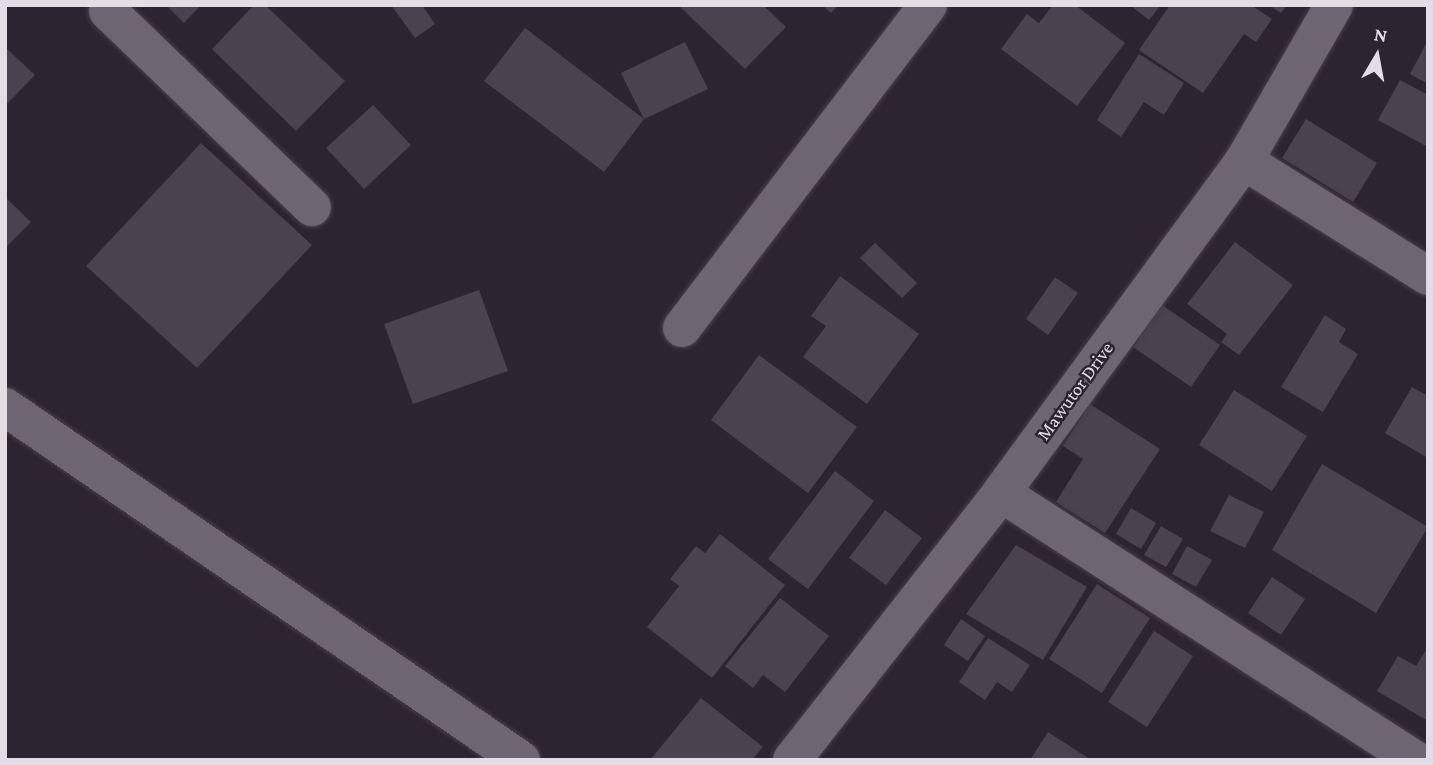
<!DOCTYPE html>
<style>
body{margin:0}
#map{position:relative;width:1433px;height:765px;overflow:hidden;background:#2c2430;font-family:"Crimson Pro",serif}
div>[style]{position:absolute}
[style*='--x']{left:calc(var(--x)*1px);top:calc(var(--y)*1px);width:calc(var(--w)*1px);rotate:calc(var(--a)*1deg)}
.building>*{inset:0;background:#4a424f}
.roads{filter:drop-shadow(0 0 2px #463f49) drop-shadow(0 0 2px #463f49)}
.minor>*{height:38px;margin:-19px;padding:0 19px;transform-origin:19px;border-radius:19px;background:#6e6573}
span{translate:-50% -50%;white-space:nowrap;text-align:center;line-height:1.15;-webkit-text-stroke:5px #2c2430;paint-order:stroke}
.street-label{font-size:19px;color:#e3dde5}
.frame{position:absolute;inset:0;border:7px solid #e3dde5;pointer-events:none}
.north{position:absolute;left:1342px;top:21px;width:70px;height:70px;-webkit-text-stroke:5px #2c2430;paint-order:stroke;rotate:10deg;font-size:19px;font-weight:700;line-height:28px;text-align:center;color:#e3dde5}
.north::after{content:'';display:block;margin:auto;width:24px;height:32px;background:#e3dde5;clip-path:polygon(50% 0,100% 100%,50% 72%,0 100%)}
</style>
<div id="map">
<div class="building">
<i style="clip-path:polygon(166px 5px,201px 5px,184px 23px)"></i>
<i style="clip-path:polygon(254px 5px,265px 5px,345px 81px,296px 131px,212px 49px)"></i>
<i style="clip-path:polygon(391px 5px,422px 5px,435px 24px,415px 38px)"></i>
<i style="clip-path:polygon(678px 5px,763px 5px,786px 27px,745px 69px)"></i>
<i style="clip-path:polygon(822px 5px,838px 5px,831px 13px)"></i>
<i style="clip-path:polygon(1053px 5px,1075px 5px,1125px 43px,1077px 106px,1001px 49px,1027px 14px,1039px 23px)"></i>
<i style="clip-path:polygon(1130px 5px,1161px 5px,1149px 20px)"></i>
<i style="clip-path:polygon(1170px 5px,1251px 5px,1272px 19px,1256px 42px,1244px 34px,1203px 93px,1139px 50px)"></i>
<i style="clip-path:polygon(1269px 5px,1287px 5px,1281px 13px)"></i>
<i style="clip-path:polygon(525px 28px,644px 119px,604px 172px,484px 81px)"></i>
<i style="clip-path:polygon(1428px 40px,1428px 84px,1410px 74px)"></i>
<i style="clip-path:polygon(685px 42px,708px 89px,644px 119px,621px 73px)"></i>
<i style="clip-path:polygon(5px 47px,35px 75px,5px 106px)"></i>
<i style="clip-path:polygon(1139px 54px,1184px 83px,1164px 115px,1144px 102px,1121px 137px,1097px 120px)"></i>
<i style="clip-path:polygon(1400px 80px,1428px 95px,1428px 147px,1378px 120px)"></i>
<i style="clip-path:polygon(373px 105px,411px 145px,364px 189px,326px 148px)"></i>
<i style="clip-path:polygon(1306px 119px,1377px 163px,1353px 202px,1282px 158px)"></i>
<i style="clip-path:polygon(201px 143px,312px 245px,197px 368px,86px 266px)"></i>
<i style="clip-path:polygon(5px 197px,31px 222px,5px 248px)"></i>
<i style="clip-path:polygon(1235px 242px,1293px 285px,1239px 355px,1221px 342px,1227px 334px,1187px 304px)"></i>
<i style="clip-path:polygon(875px 243px,917px 283px,902px 298px,860px 258px)"></i>
<i style="clip-path:polygon(840px 276px,919px 334px,867px 404px,803px 357px,826px 326px,811px 316px)"></i>
<i style="clip-path:polygon(1055px 277px,1078px 293px,1048px 335px,1026px 319px)"></i>
<i style="clip-path:polygon(479px 290px,508px 371px,413px 404px,384px 324px)"></i>
<i style="clip-path:polygon(1162px 305px,1220px 345px,1191px 387px,1133px 347px)"></i>
<i style="clip-path:polygon(1325px 315px,1346px 329px,1339px 342px,1358px 354px,1323px 412px,1281px 387px)"></i>
<i style="clip-path:polygon(759px 355px,857px 427px,808px 493px,711px 420px)"></i>
<i style="clip-path:polygon(1412px 387px,1428px 396px,1428px 458px,1385px 433px)"></i>
<i style="clip-path:polygon(1234px 390px,1307px 436px,1272px 491px,1199px 445px)"></i>
<i style="clip-path:polygon(1090px 404px,1160px 449px,1105px 533px,1056px 502px,1083px 459px,1063px 446px)"></i>
<i style="clip-path:polygon(1322px 464px,1428px 527px,1376px 613px,1272px 550px)"></i>
<i style="clip-path:polygon(835px 471px,874px 501px,808px 589px,768px 559px)"></i>
<i style="clip-path:polygon(1229px 495px,1264px 512px,1245px 548px,1210px 531px)"></i>
<i style="clip-path:polygon(1131px 508px,1156px 523px,1141px 549px,1116px 534px)"></i>
<i style="clip-path:polygon(885px 510px,922px 538px,886px 585px,849px 558px)"></i>
<i style="clip-path:polygon(1161px 526px,1183px 539px,1166px 567px,1144px 555px)"></i>
<i style="clip-path:polygon(720px 534px,785px 585px,712px 678px,647px 627px,679px 586px,670px 579px,696px 546px,705px 553px)"></i>
<i style="clip-path:polygon(1016px 545px,1087px 587px,1043px 660px,966px 614px)"></i>
<i style="clip-path:polygon(1187px 546px,1212px 560px,1196px 587px,1172px 574px)"></i>
<i style="clip-path:polygon(1272px 577px,1305px 599px,1281px 635px,1248px 613px)"></i>
<i style="clip-path:polygon(1097px 584px,1150px 618px,1102px 693px,1049px 659px)"></i>
<i style="clip-path:polygon(780px 598px,829px 636px,785px 692px,763px 675px,753px 688px,725px 666px)"></i>
<i style="clip-path:polygon(961px 619px,985px 636px,968px 661px,944px 645px)"></i>
<i style="clip-path:polygon(1154px 631px,1193px 656px,1147px 727px,1108px 702px)"></i>
<i style="clip-path:polygon(988px 638px,1030px 665px,1012px 692px,997px 682px,985px 700px,959px 682px)"></i>
<i style="clip-path:polygon(1428px 647px,1428px 721px,1377px 691px,1398px 656px,1416px 666px)"></i>
<i style="clip-path:polygon(701px 698px,763px 747px,752px 760px,650px 760px)"></i>
<i style="clip-path:polygon(1048px 732px,1091px 760px,1030px 760px)"></i>
</div>
<div class="roads">
<div class="minor">
<i style="--x:108;--y:11;--w:283;--a:43.9"></i>
<i style="--x:1244;--y:161;--w:217;--a:32"></i>
<i style="--x:682;--y:328;--w:406;--a:-52.7"></i>
<i style="--x:5;--y:407;--w:625;--a:34.38"></i>
<i style="--x:1001;--y:493;--w:493;--a:32.8"></i>
<i style="--x:792;--y:760;--w:339;--a:-51.9"></i>
<i style="--x:1001;--y:493;--w:411;--a:-53.8"></i>
<i style="--x:1244;--y:161;--w:180;--a:-60"></i>
</div>
</div>
<div class="street-label">
<span style="left:1075px;top:391px;rotate:-54deg">Mawutor Drive</span>
</div>
<div class="frame"></div>
<div class="north">N</div>
</div>
